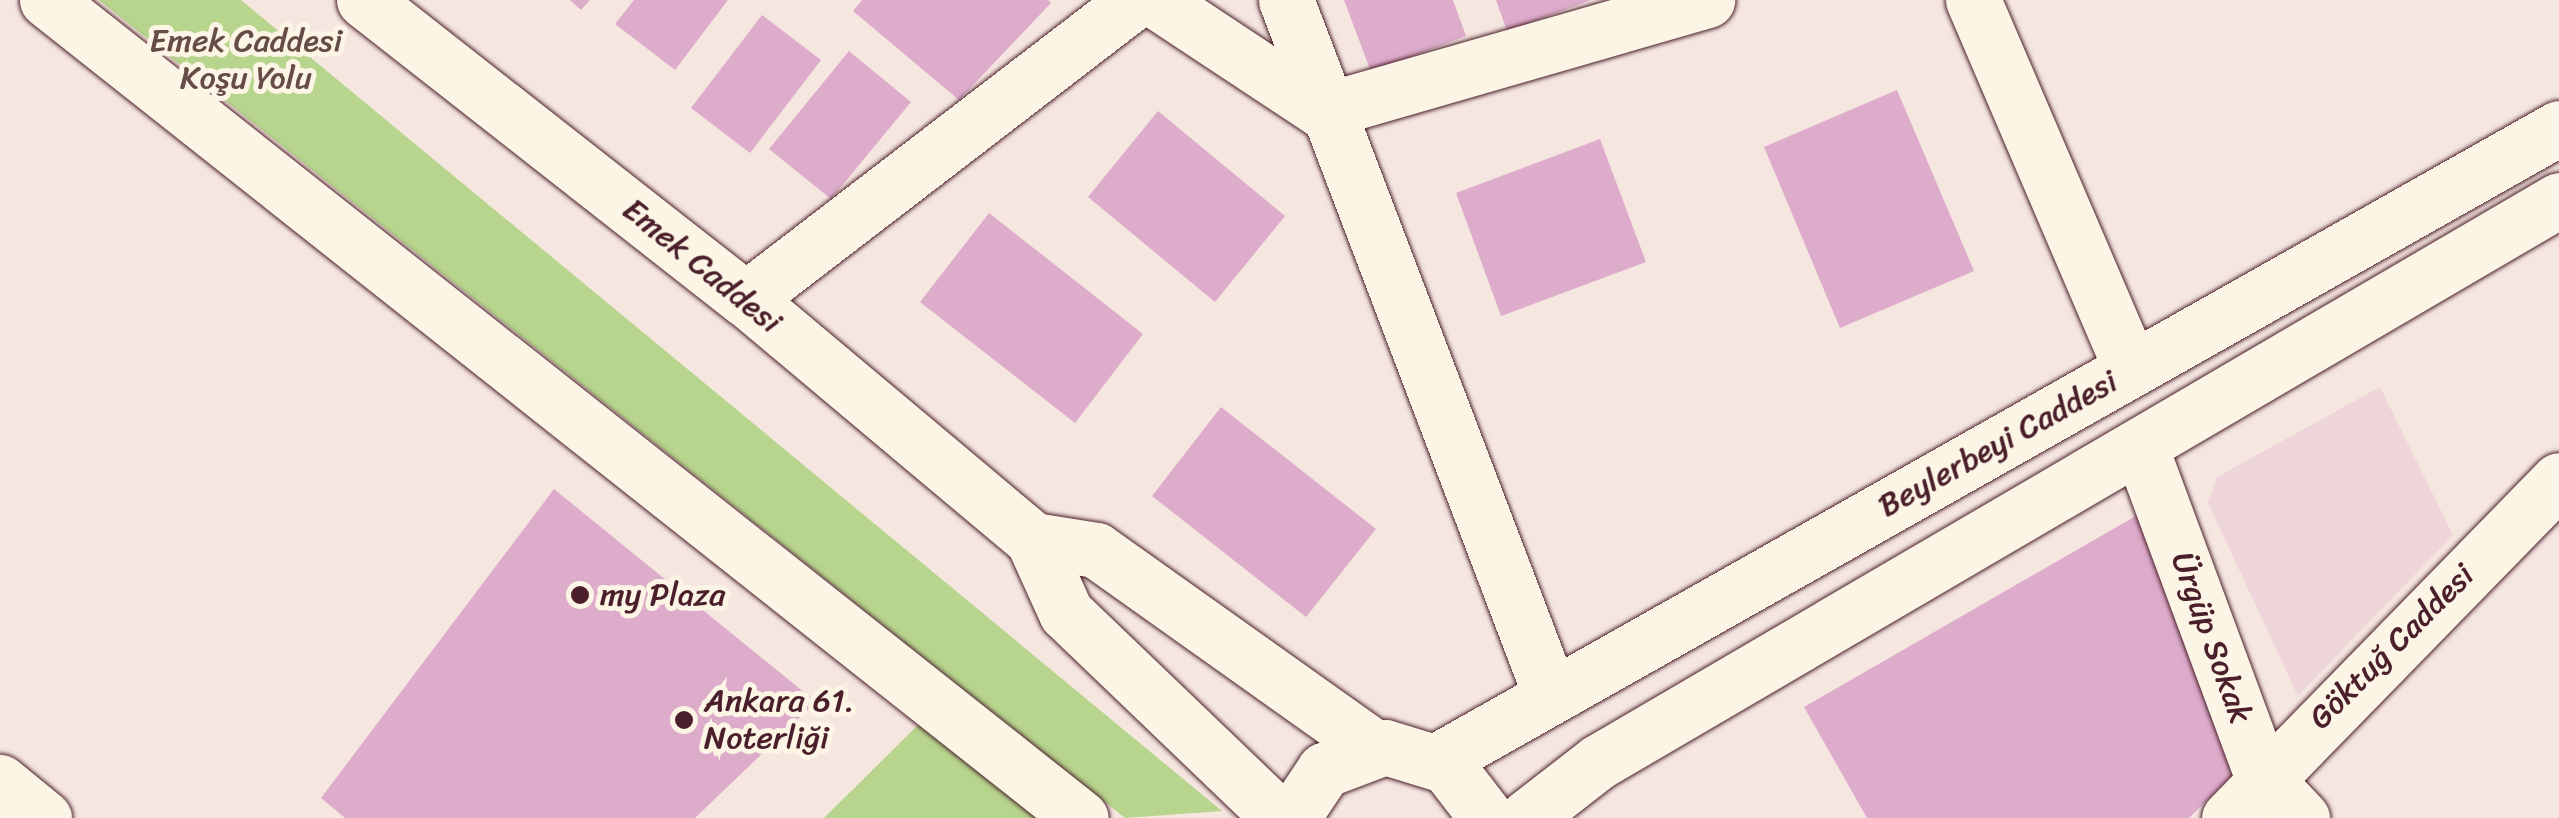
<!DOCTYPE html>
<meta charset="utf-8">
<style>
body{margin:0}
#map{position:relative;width:2559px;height:818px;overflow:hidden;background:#f6e6e0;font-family:Sriracha,sans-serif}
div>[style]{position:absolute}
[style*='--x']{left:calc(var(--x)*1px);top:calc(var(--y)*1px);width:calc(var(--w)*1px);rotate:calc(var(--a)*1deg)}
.built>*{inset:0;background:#eed5da}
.green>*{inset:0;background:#b7d58d}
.building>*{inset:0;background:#ddaccb}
.roads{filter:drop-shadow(0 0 2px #4a1f2b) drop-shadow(0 0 2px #4a1f2b)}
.minor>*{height:55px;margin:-27.5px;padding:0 27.5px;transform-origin:27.5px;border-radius:27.5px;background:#fcf5e5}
.dots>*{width:28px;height:28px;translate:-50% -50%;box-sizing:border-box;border:5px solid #fcf5e5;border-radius:50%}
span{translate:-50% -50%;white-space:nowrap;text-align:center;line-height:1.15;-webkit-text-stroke:10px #fcf5e5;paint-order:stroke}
.park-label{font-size:32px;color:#654c44}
.street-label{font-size:32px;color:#4a1f2b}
.poi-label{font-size:32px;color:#4a1f2b}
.left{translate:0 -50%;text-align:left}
</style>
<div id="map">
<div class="built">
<i style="clip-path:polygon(2380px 387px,2453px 535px,2298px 696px,2208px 503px,2217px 477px)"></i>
</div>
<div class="green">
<i style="clip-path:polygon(99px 0,241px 0,1222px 811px,1125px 818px)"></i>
<i style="clip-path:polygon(921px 722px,1049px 818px,824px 818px)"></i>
</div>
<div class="building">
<i style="clip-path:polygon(570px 0,590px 0,581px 10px)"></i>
<i style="clip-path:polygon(634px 0,728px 0,675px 70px,615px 24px)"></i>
<i style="clip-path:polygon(862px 0,1048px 0,1051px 3px,959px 100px,853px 11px)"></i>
<i style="clip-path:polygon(1344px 0,1453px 0,1466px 36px,1371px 72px)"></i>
<i style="clip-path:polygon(1496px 0,1591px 0,1507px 31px)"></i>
<i style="clip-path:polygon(762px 15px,821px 60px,750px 153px,691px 108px)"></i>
<i style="clip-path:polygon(849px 51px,911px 102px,831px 199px,769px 149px)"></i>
<i style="clip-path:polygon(1897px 90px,1974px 271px,1840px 328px,1764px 147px)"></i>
<i style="clip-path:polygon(1158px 111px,1285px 216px,1215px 302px,1088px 197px)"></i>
<i style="clip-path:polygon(1600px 139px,1646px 262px,1501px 316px,1456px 193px)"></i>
<i style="clip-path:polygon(989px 213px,1143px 334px,1075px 423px,920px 302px)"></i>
<i style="clip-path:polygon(1221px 407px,1376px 529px,1306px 617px,1152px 496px)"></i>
<i style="clip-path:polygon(554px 489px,816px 702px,695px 818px,345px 818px,321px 798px)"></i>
<i style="clip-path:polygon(2141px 513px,2241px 767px,2189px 818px,1867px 818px,1804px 707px)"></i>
</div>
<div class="roads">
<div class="minor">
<i style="--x:47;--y:0;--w:1318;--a:38.35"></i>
<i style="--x:364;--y:0;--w:485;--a:38.1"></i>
<i style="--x:746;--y:299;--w:375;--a:40"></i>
<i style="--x:1155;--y:0;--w:201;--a:33.5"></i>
<i style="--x:1323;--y:111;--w:400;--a:-16.1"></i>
<i style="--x:1286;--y:0;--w:745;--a:69.16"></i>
<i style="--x:1973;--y:0;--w:401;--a:66.8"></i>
<i style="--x:746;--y:299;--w:491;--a:-37.5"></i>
<i style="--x:2140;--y:446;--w:352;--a:69.7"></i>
<i style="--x:2262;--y:776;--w:58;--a:46.4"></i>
<i style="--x:1437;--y:761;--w:1288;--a:-29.43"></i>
<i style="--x:0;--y:782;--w:57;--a:39.3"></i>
<i style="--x:1280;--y:818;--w:296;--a:-136.2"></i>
<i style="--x:1066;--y:613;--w:80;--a:-114.3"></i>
<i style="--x:1033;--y:540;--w:64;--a:9"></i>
<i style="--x:1096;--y:550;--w:344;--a:35.4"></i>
<i style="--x:1292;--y:818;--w:58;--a:-56.3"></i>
<i style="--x:1324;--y:770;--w:65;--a:-20.7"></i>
<i style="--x:1385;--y:747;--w:65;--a:17"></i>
<i style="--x:1447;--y:766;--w:66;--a:52.4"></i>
<i style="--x:1526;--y:818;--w:91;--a:-37.9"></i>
<i style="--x:1598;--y:762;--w:1113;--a:-30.32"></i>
<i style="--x:2229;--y:818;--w:472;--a:-45.7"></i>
</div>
</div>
<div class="dots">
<i style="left:580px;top:595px;background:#4a1f2b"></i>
<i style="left:684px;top:720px;background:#4a1f2b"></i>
</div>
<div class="park-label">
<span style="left:246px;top:60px">Emek Caddesi<br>Koşu Yolu</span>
</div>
<div class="street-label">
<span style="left:702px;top:266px;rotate:39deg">Emek Caddesi</span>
<span style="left:1998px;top:444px;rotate:-29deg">Beylerbeyi Caddesi</span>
<span style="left:2211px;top:638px;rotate:70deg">Ürgüp Sokak</span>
<span style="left:2392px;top:647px;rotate:-45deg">Göktuğ Caddesi</span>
</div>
<div class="poi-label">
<span class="left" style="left:600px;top:595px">my Plaza</span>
<span class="left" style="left:704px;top:720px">Ankara 61.<br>Noterliği</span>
</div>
</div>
